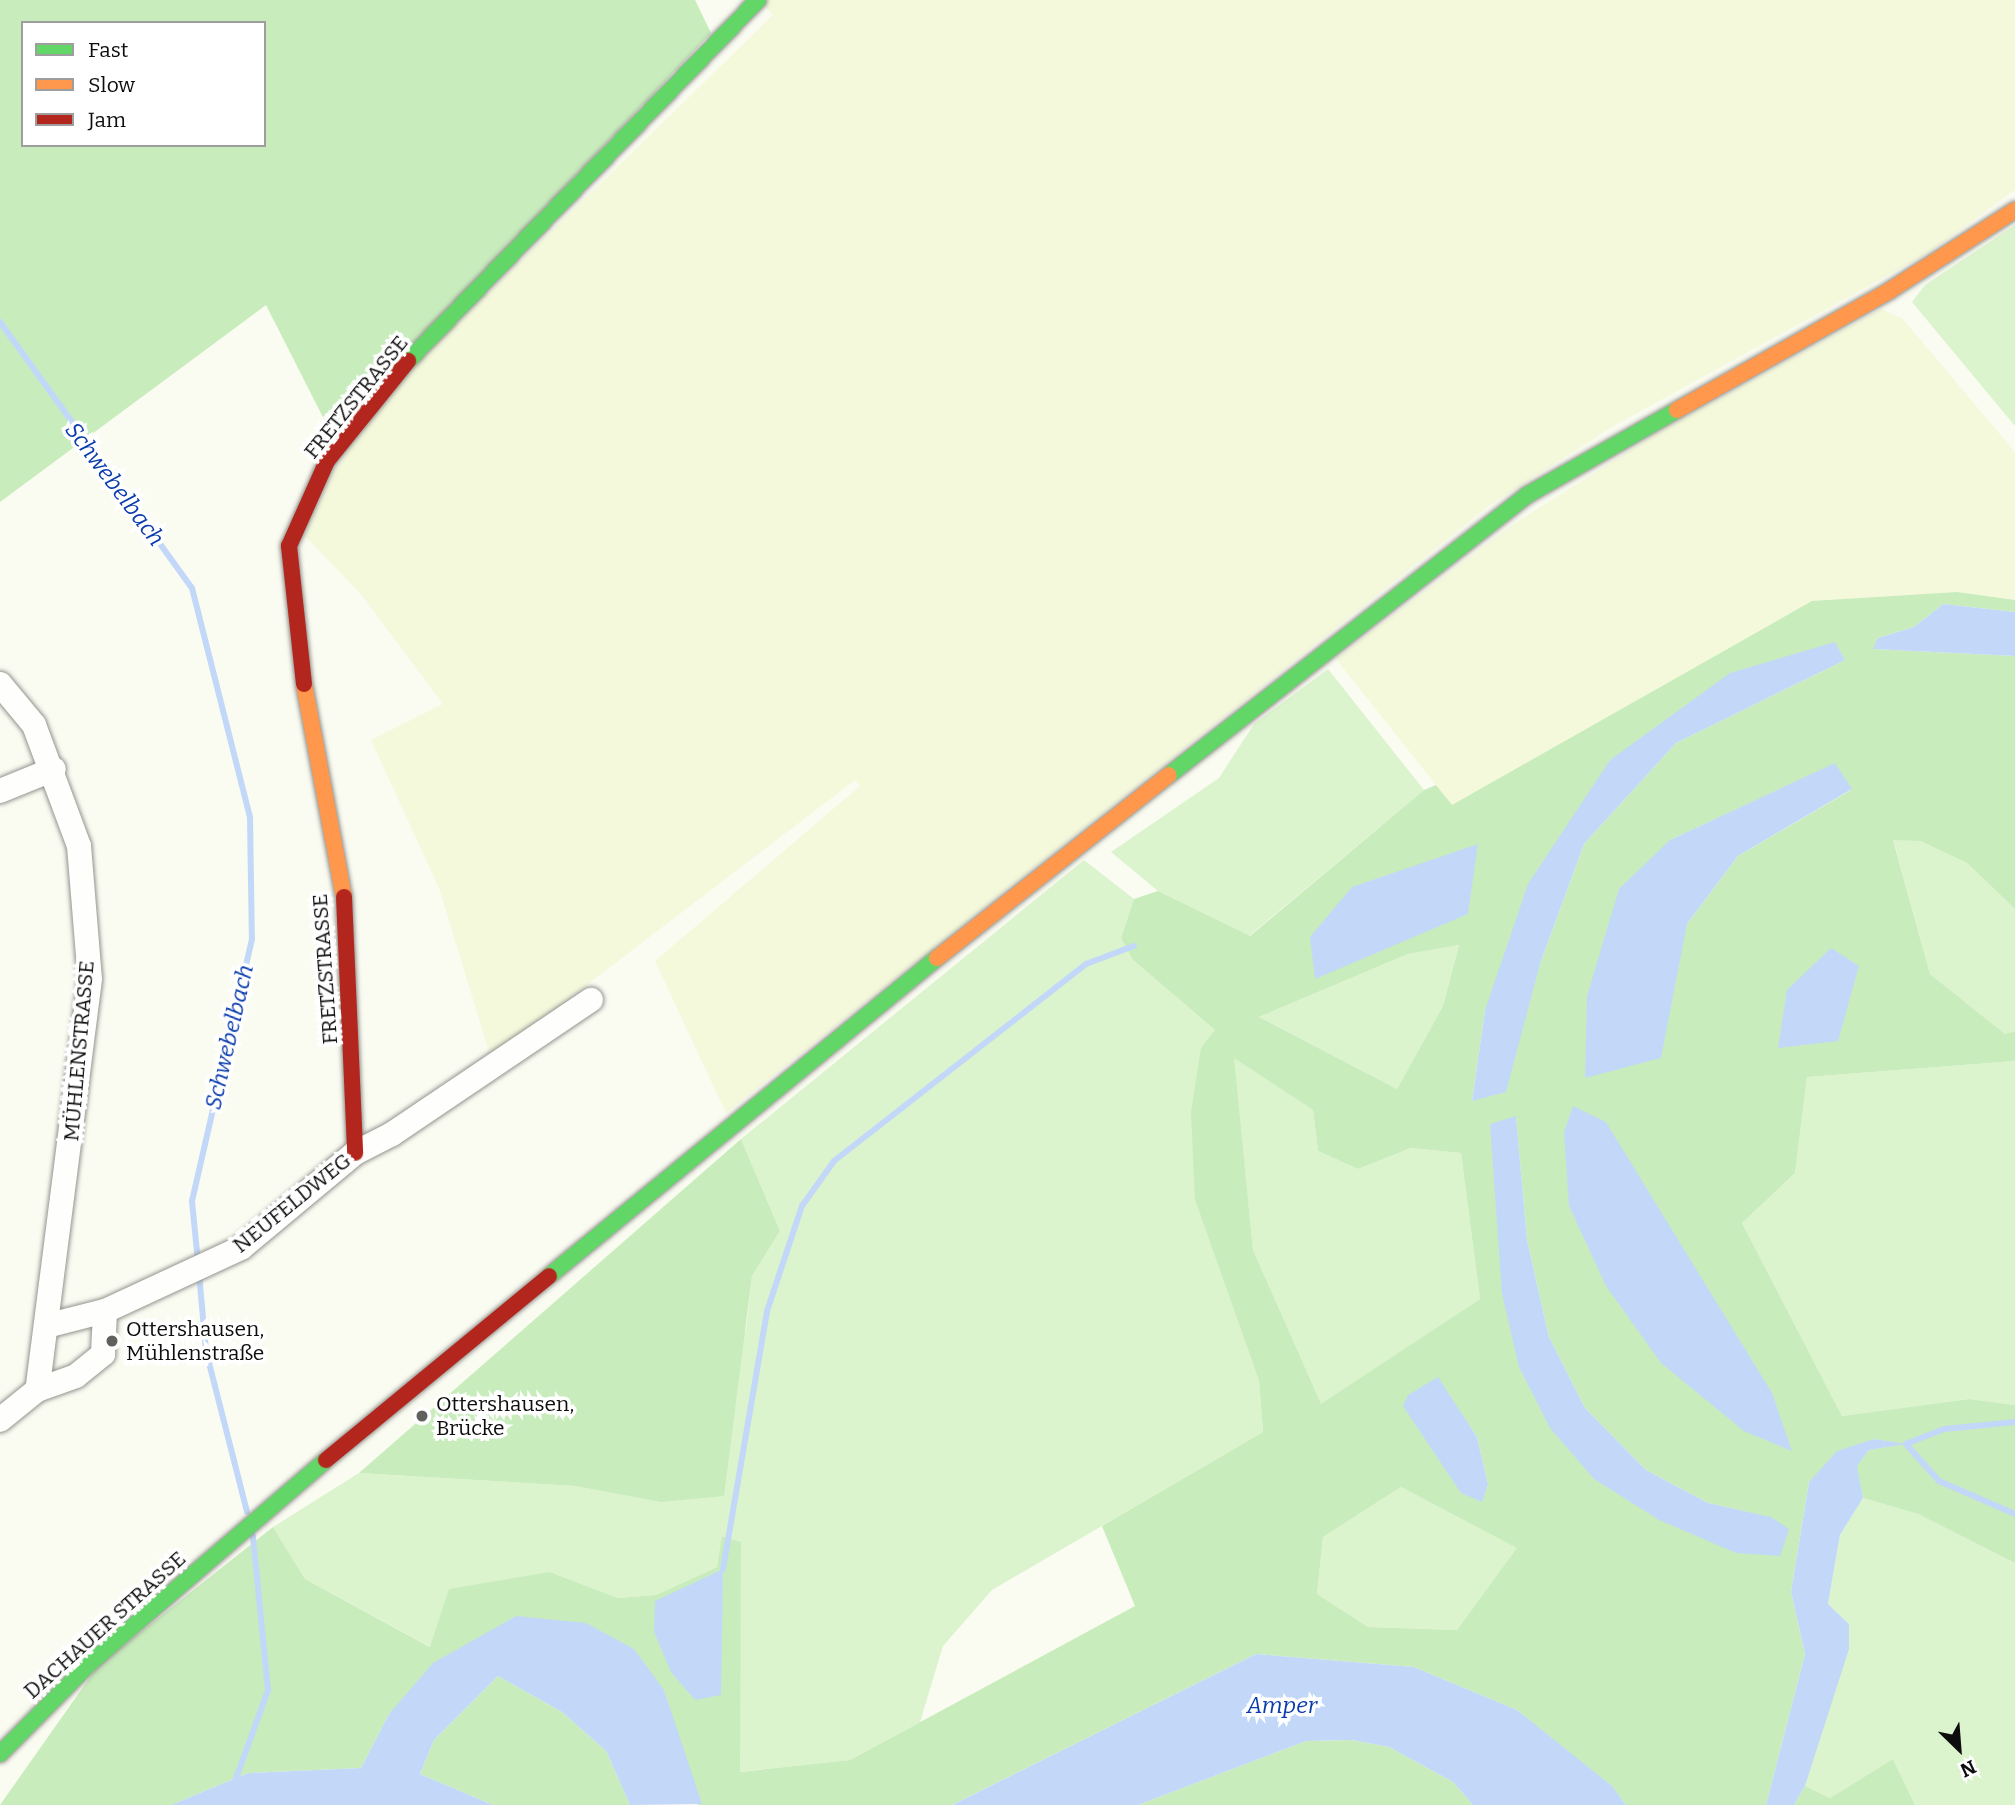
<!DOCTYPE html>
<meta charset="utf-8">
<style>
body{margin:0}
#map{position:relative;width:2015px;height:1805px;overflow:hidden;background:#fafbf1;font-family:Bitter,serif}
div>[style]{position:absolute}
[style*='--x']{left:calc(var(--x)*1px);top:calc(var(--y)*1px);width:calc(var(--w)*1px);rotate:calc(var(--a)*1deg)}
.farmland>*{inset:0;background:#f4f9dc}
.green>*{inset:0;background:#dbf4ce}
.forest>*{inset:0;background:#c8ecbc}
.water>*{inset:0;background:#c3d8f9}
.stream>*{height:6px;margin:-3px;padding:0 3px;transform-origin:3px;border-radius:3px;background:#c3d8f9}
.roads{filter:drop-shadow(0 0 2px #949490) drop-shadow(0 0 2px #949490)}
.street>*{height:24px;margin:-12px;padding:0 12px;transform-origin:12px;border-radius:12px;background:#fefefd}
.fast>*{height:16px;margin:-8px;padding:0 8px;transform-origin:8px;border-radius:8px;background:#63d668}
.slow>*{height:16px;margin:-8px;padding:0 8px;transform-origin:8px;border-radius:8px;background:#ff974d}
.jam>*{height:16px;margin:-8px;padding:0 8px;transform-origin:8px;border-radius:8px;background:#b3261e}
.dots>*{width:19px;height:19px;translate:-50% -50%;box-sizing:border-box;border:4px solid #fff;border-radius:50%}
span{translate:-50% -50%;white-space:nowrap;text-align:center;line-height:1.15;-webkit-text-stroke:7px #fff;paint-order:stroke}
.street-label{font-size:21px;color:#0d0d0d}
.poi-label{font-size:21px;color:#0d0d0d}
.left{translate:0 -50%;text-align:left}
.water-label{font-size:23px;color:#093bac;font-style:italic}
.legend{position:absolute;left:21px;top:21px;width:245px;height:126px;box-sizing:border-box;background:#fff;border:2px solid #9e9e9e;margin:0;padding:9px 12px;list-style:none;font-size:21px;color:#0d0d0d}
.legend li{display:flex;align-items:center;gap:14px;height:35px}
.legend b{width:35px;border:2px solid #9e9e9e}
.north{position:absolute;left:1924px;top:1714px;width:70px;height:70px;-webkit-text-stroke:5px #fff;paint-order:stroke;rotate:155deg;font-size:19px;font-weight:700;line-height:28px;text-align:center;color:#0d0d0d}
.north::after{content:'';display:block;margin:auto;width:24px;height:32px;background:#0d0d0d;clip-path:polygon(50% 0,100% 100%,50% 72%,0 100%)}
</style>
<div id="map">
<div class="farmland">
<i style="clip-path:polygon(758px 0,2015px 0,2015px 190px,1928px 253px,1614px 426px,1490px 505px,726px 1113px,655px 961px,860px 786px,855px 780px,491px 1058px,439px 888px,371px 740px,443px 704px,360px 593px,305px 536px,332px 474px,397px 382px,773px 15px)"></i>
<i style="clip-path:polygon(1881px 309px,1902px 318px,2015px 452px,2015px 600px,1957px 592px,1633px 708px,1452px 805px,1336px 659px,1512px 525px,1659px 432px)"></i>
</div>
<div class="green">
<i style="clip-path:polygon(2015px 225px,2015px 426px,1912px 302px,1925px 285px)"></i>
<i style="clip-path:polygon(1328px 669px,1424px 790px,1249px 936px,1158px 891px,1111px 852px,1219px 778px,1254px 724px)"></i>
<i style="clip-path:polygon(1893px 839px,1921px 840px,1967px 863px,2015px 909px,2015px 1031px,2005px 1034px,1930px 974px)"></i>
<i style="clip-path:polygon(1084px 860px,1134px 899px,1121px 938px,1132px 959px,1215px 1030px,1195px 1200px,1259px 1381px,1263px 1432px,992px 1590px,943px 1646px,920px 1722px,850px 1760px,739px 1772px,741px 1542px,723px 1536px,717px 1567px,656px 1595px,618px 1598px,550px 1572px,431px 1647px,305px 1579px,273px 1527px,359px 1473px,575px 1486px,660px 1502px,746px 1329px,752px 1276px,780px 1231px,741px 1139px)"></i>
<i style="clip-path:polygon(1459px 945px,1443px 1006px,1397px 1089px,1259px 1017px,1408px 954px)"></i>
<i style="clip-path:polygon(1233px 1057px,1313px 1110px,1318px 1151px,1358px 1169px,1411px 1148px,1461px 1153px,1480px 1299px,1321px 1405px,1253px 1250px)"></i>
<i style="clip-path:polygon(2015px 1061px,2015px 1405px,1969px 1399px,1842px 1416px,1742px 1223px,1795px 1173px,1807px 1077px)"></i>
<i style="clip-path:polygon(1401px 1487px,1518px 1548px,1457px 1630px,1368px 1627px,1317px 1594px,1323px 1537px)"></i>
<i style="clip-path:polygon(1863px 1498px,1918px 1514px,2015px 1563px,2015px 1805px,1915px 1805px,1893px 1759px,1830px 1798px,1805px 1786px,1849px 1624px,1828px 1604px,1840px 1535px)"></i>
</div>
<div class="forest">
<i style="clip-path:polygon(evenodd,0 0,695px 0,711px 33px,331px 433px,266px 305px,0 502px,0 0,23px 23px,264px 23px,264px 145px,23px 145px,23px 23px)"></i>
<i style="clip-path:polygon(evenodd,1957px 592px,2015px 600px,2015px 612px,1943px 604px,1914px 627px,1878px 638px,1874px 649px,2015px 656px,2015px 909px,1967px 863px,1921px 841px,1893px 840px,1930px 974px,2005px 1034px,2015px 1031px,2015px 1061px,1807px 1077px,1795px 1173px,1742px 1223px,1842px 1416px,1969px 1399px,2015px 1405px,2015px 1563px,1918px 1514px,1863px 1498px,1856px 1466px,1869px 1450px,1902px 1444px,1874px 1439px,1809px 1482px,1791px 1592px,1805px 1654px,1766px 1805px,1626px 1805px,1611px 1786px,1517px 1710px,1414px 1667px,1256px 1654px,952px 1805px,698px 1805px,664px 1690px,586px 1623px,389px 1714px,361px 1768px,248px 1773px,171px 1805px,0 1805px,98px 1666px,273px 1527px,305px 1579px,430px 1647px,449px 1589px,550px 1572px,618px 1598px,656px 1595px,717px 1567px,722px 1536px,741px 1542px,740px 1772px,850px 1760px,1135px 1606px,1102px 1526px,1263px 1432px,1259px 1381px,1195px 1200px,1191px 1112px,1201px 1048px,1215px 1030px,1132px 959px,1121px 938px,1134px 899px,1158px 891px,1250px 936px,1424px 790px,1436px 785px,1452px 805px,1812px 601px,1957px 592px,1835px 643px,1845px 660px,1676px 743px,1584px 844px,1540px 964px,1472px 1101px,1485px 1010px,1610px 760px,1835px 643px,1957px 592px,1835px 764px,1851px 790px,1738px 856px,1687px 924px,1670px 840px,1835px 764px,1957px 592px,1459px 945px,1443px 1006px,1397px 1089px,1259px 1017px,1408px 954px,1459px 945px,1957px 592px,1234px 1058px,1313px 1110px,1318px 1151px,1358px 1169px,1411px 1148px,1461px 1153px,1480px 1299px,1321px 1404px,1253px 1250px,1234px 1058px,1957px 592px,1516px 1117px,1527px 1240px,1549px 1337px,1585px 1408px,1646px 1470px,1708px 1503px,1771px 1517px,1594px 1479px,1502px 1294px,1516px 1117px,1957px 592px,1437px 1377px,1477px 1437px,1488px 1484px,1437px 1377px,1957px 592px,1401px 1487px,1517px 1548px,1457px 1630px,1368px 1627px,1317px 1594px,1323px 1537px,1401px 1487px)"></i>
<i style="clip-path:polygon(741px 1139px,780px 1231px,752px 1276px,724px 1496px,660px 1502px,575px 1486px,359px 1473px)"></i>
<i style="clip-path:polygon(498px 1676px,562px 1712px,606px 1751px,630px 1805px,493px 1805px,420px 1774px,434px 1740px)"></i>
<i style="clip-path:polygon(1352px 1740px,1389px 1747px,1453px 1782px,1473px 1805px,1138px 1805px,1306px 1741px)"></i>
<i style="clip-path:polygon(1893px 1759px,1915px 1805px,1794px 1805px,1805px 1786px,1830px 1798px)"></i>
</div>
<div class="water">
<i style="clip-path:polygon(1943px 604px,2015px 612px,2015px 656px,1873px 649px,1878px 638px,1914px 627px)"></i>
<i style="clip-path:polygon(1835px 642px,1845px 660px,1676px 743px,1584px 844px,1540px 964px,1506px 1092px,1472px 1101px,1485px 1010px,1528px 884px,1610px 760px,1730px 673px)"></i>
<i style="clip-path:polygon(1835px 763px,1852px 789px,1738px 856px,1687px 924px,1661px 1058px,1585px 1078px,1587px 996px,1619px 889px,1670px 840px)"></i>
<i style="clip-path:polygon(1478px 844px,1468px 914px,1315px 979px,1310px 937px,1352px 887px)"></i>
<i style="clip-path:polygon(1831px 948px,1859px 966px,1838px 1041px,1778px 1048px,1787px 990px)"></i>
<i style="clip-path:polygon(1573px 1106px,1606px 1122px,1772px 1393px,1792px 1451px,1744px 1431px,1661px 1363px,1606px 1286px,1569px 1206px,1564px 1132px)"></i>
<i style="clip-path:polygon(1516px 1116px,1527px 1240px,1549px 1337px,1585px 1408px,1646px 1470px,1708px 1503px,1771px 1517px,1789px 1529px,1780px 1556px,1736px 1553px,1659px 1520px,1594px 1479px,1550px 1428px,1519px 1367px,1502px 1294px,1490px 1124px)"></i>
<i style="clip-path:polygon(1438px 1377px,1477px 1437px,1488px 1484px,1482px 1502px,1461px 1493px,1403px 1406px,1408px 1395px)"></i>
<i style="clip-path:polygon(1874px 1439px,1906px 1444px,1869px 1450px,1857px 1466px,1863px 1498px,1840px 1535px,1828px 1604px,1849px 1624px,1849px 1649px,1805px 1786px,1794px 1805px,1766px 1805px,1805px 1654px,1791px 1592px,1809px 1482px,1837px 1451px)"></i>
<i style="clip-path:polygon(723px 1569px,721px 1695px,695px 1700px,671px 1672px,654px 1632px,655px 1601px)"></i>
<i style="clip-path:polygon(516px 1616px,586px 1623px,634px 1649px,664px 1690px,702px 1804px,630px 1805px,606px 1751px,562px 1712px,498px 1676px,434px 1740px,420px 1774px,493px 1805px,171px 1805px,248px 1773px,361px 1768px,389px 1714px,433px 1663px)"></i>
<i style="clip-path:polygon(1256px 1654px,1414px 1667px,1517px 1710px,1612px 1786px,1626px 1805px,1473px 1805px,1453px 1782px,1389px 1747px,1352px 1740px,1306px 1741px,1138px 1805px,952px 1805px)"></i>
</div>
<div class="stream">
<i style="--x:0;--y:322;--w:328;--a:54.2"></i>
<i style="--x:192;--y:588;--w:237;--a:75.8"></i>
<i style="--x:250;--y:818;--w:121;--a:89.1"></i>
<i style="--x:252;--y:939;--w:269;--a:102.9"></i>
<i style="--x:192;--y:1201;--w:61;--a:84.4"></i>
<i style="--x:199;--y:1273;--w:78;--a:84.9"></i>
<i style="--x:206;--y:1351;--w:166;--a:75.7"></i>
<i style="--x:2015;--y:1422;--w:71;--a:174.4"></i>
<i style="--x:1944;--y:1429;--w:41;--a:158.5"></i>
<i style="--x:1906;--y:1444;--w:50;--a:48.3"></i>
<i style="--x:1939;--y:1481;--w:83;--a:23.5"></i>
<i style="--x:723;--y:1569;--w:262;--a:-80.3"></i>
<i style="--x:767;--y:1311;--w:111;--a:-71.6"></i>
<i style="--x:802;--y:1206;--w:55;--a:-54.6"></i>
<i style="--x:834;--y:1161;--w:320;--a:-38"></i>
<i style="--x:1086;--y:964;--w:51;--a:-20.6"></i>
<i style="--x:234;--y:1784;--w:100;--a:-70.1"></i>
<i style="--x:268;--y:1690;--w:155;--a:-95.6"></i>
</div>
<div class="roads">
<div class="street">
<i style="--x:0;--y:684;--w:53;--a:50.3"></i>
<i style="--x:34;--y:725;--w:129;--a:69.6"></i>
<i style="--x:79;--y:846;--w:133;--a:85.3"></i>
<i style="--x:90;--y:979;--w:414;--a:97.3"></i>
<i style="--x:0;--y:791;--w:58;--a:-22.2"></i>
<i style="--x:46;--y:1326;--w:61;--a:-14.3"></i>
<i style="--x:105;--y:1311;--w:150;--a:-24.9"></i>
<i style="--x:241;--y:1248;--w:148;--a:-39.8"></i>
<i style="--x:355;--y:1153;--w:42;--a:-27.2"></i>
<i style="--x:392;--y:1134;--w:240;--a:-34"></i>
<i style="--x:0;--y:1420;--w:48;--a:-39"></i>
<i style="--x:37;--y:1390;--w:41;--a:-19.7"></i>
<i style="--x:76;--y:1376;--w:35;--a:-39"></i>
<i style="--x:103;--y:1354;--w:43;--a:-87.3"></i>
</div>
<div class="fast">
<i style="--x:408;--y:361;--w:503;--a:-45.89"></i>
<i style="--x:1169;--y:775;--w:454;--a:-38"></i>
<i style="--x:1527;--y:495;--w:172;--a:-29.5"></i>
<i style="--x:549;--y:1276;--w:502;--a:-39.34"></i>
<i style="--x:0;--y:1754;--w:128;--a:-45.3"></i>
<i style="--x:90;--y:1663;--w:311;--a:-40.7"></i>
</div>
<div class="slow">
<i style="--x:1677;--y:410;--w:243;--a:-29.3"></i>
<i style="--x:1889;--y:291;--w:150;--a:-32.7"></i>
<i style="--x:304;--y:684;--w:217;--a:79.4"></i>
<i style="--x:937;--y:958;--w:295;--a:-38.3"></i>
</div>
<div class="jam">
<i style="--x:304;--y:684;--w:139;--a:-96.2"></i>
<i style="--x:289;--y:546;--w:93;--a:-65.9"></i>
<i style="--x:327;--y:461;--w:129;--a:-51"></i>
<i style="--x:344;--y:897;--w:256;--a:87.5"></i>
<i style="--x:326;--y:1460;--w:289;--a:-39.5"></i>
</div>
</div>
<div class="dots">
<i style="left:112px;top:1341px;background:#60605d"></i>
<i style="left:422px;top:1416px;background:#60605d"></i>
</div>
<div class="street-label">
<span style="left:356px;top:397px;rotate:-51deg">FRETZSTRASSE</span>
<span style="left:325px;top:969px;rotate:-94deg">FRETZSTRASSE</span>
<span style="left:79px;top:1051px;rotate:-85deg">MÜHLENSTRASSE</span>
<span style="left:292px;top:1203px;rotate:-39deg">NEUFELDWEG</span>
<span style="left:105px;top:1625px;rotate:-42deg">DACHAUER STRASSE</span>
</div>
<div class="poi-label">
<span class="left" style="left:126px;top:1341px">Ottershausen,<br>Mühlenstraße</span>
<span class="left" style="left:436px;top:1416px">Ottershausen,<br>Brücke</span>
</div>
<div class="water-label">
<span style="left:115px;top:484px;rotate:53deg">Schwebelbach</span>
<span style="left:229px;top:1037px;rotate:-77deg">Schwebelbach</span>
<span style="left:1282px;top:1705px">Amper</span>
</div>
<ul class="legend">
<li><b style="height:9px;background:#63d668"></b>Fast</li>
<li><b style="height:9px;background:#ff974d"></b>Slow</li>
<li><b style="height:9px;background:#b3261e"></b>Jam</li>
</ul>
<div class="north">N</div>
</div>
